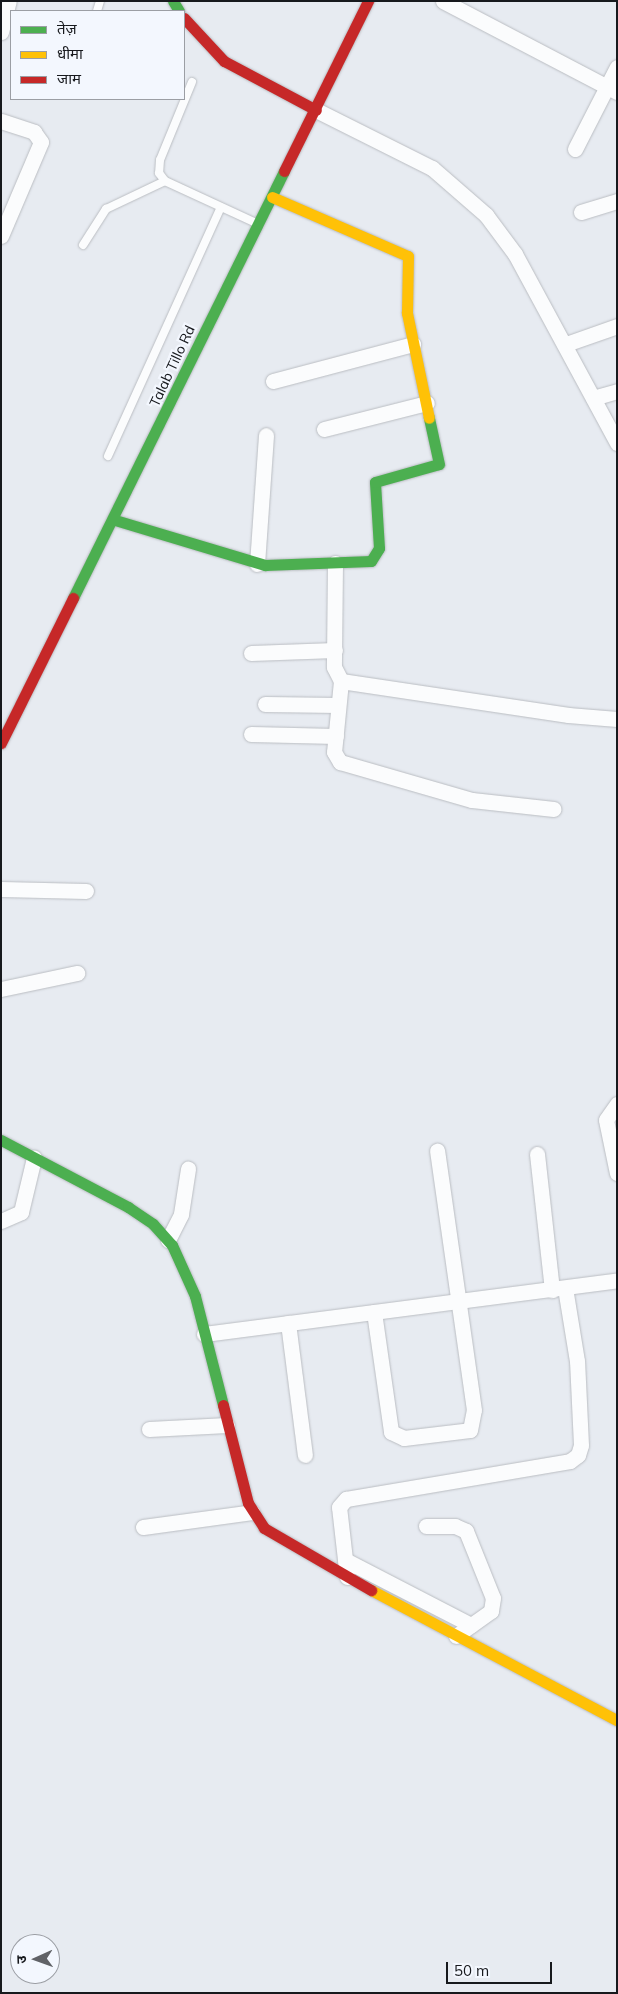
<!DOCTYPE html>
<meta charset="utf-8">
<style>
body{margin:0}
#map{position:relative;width:618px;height:1994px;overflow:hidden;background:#e7ebf1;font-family:Mulish,"Noto Sans Devanagari",sans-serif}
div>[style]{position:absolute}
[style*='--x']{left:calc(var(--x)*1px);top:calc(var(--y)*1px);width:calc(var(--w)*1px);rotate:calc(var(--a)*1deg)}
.roads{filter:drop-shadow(0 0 1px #babdc2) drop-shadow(0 0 1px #babdc2)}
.lane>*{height:8px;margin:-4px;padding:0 4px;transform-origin:4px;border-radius:4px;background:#fbfcfd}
.street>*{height:15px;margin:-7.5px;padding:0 7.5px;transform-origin:7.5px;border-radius:7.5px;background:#fbfcfd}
.fast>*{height:11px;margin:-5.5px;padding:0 5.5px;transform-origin:5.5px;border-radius:5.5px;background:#4caf50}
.slow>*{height:11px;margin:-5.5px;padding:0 5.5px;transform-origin:5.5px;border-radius:5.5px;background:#ffc107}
.jam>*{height:11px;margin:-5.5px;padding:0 5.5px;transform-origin:5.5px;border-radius:5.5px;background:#c62828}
span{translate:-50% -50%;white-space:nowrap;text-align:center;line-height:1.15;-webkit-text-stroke:4.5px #f3f7fe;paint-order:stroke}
.street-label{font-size:14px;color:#17191d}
.frame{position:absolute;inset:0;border:2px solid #17191d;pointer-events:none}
.legend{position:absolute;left:10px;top:10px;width:175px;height:90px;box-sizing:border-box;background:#f3f7fe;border:1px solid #9b9ea4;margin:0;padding:6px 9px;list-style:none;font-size:15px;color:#17191d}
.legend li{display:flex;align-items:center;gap:10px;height:25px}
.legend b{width:25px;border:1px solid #9b9ea4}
.north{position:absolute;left:10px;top:1934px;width:50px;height:50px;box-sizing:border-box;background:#f3f7fe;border:1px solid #9b9ea4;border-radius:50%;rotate:268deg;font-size:14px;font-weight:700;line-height:20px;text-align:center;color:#17191d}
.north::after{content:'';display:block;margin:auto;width:18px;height:22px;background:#606267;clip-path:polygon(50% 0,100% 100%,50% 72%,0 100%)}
.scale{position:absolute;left:446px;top:1962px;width:106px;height:22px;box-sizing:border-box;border:2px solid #17191d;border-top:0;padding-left:6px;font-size:15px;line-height:18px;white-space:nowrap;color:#17191d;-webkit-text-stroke:4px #f3f7fe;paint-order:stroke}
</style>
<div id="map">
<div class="roads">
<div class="lane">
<i style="--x:97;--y:11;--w:10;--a:-73"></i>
<i style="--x:192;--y:82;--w:84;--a:112.3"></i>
<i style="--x:160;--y:160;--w:13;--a:94"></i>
<i style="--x:159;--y:173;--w:10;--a:53"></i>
<i style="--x:165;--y:181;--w:100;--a:24.8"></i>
<i style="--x:83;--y:245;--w:43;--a:-57.4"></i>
<i style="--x:106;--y:209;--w:65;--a:-25.4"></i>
<i style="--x:108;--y:456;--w:273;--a:-65.6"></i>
</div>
<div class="street">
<i style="--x:443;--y:1;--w:196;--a:27.6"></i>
<i style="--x:1;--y:32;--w:32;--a:-76"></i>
<i style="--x:316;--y:110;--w:130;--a:26.6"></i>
<i style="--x:432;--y:168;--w:72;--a:41"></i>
<i style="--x:486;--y:215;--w:49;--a:53.4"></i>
<i style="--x:515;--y:254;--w:215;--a:61.6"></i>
<i style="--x:1;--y:121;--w:35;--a:18"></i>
<i style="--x:34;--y:132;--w:12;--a:55"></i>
<i style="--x:41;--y:142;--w:102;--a:113.1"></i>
<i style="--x:575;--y:149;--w:92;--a:-62.9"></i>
<i style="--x:581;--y:212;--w:38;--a:-17"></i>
<i style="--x:566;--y:344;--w:54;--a:-19.4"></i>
<i style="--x:273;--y:381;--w:145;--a:-14.8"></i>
<i style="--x:593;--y:398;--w:25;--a:-16"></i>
<i style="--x:324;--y:429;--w:106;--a:-14.2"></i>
<i style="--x:335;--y:563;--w:104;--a:90.6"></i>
<i style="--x:334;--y:667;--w:16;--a:63"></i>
<i style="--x:341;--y:681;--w:230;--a:8.5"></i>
<i style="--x:568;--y:715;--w:49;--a:4.7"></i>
<i style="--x:257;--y:564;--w:129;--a:-86"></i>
<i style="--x:251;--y:653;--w:84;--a:-2"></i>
<i style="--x:341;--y:681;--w:71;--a:95.6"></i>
<i style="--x:334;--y:752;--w:12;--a:59"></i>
<i style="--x:340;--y:762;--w:137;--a:16.1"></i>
<i style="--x:472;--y:800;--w:82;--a:6.3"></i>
<i style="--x:265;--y:704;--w:73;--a:0.8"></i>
<i style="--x:251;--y:734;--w:85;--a:1.3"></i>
<i style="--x:1;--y:889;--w:85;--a:1.3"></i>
<i style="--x:1;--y:989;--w:78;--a:-11.9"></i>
<i style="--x:617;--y:1104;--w:19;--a:125"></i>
<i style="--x:606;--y:1120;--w:54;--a:78.3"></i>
<i style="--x:537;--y:1154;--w:137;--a:83.7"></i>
<i style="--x:1;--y:1221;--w:22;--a:-24"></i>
<i style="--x:21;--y:1212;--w:56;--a:-76.5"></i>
<i style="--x:168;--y:1240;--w:29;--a:-63"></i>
<i style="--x:181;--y:1214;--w:46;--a:-81.2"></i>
<i style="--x:374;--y:1312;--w:121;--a:81.9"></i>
<i style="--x:391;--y:1432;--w:14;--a:25"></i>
<i style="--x:404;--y:1438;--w:66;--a:-6.9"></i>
<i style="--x:470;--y:1430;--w:20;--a:-79"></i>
<i style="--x:474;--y:1410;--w:262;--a:-98.1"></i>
<i style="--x:288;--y:1323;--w:133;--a:82.7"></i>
<i style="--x:204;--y:1334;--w:417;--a:-7.4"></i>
<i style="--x:149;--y:1429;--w:78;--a:-2.9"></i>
<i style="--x:426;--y:1526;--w:29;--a:0"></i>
<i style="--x:455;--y:1526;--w:12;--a:24"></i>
<i style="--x:466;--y:1531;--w:72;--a:68.1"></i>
<i style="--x:493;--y:1598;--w:13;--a:99"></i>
<i style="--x:491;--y:1611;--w:43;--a:144.5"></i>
<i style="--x:143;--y:1527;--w:110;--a:-7.8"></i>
<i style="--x:345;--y:1560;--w:142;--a:27.3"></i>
<i style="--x:347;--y:1577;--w:70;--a:-96.5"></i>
<i style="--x:339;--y:1507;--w:11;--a:-49"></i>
<i style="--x:346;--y:1499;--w:227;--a:-9.6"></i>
<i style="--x:570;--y:1461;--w:10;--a:-37"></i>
<i style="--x:578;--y:1455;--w:10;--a:-73"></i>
<i style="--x:581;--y:1445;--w:84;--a:-92.7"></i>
<i style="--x:577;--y:1361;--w:74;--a:-99.3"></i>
</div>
<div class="fast">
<i style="--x:173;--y:1;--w:12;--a:59"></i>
<i style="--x:115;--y:520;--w:157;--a:16.7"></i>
<i style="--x:265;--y:565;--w:106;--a:-2.2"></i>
<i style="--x:371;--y:561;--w:15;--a:-58"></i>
<i style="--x:379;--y:548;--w:66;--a:-93.5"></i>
<i style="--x:375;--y:482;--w:66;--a:-15.7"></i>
<i style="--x:439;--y:464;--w:47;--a:-102.3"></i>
<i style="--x:73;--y:598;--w:476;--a:-63.7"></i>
<i style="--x:1;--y:1140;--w:144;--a:27.8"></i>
<i style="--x:128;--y:1207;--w:30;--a:34"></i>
<i style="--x:153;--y:1224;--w:28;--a:48"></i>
<i style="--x:172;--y:1245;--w:56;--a:65.7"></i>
<i style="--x:195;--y:1296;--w:113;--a:75.6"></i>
</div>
<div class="slow">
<i style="--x:272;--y:197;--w:148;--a:23.5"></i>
<i style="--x:408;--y:256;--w:57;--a:91"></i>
<i style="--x:407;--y:313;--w:107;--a:78.2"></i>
<i style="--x:371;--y:1590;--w:278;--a:27.9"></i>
</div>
<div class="jam">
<i style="--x:184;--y:18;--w:59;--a:47.1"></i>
<i style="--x:224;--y:61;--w:104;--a:28"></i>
<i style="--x:284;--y:171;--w:190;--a:-63.7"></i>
<i style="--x:1;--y:743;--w:162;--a:-63.6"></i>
<i style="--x:223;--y:1405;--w:101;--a:75.7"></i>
<i style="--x:248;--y:1503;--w:30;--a:57"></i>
<i style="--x:264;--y:1528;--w:124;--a:30.1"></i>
</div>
</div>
<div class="street-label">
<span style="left:172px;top:366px;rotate:-65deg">Talab Tillo Rd</span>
</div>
<div class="frame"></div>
<ul class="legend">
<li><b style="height:6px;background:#4caf50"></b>तेज़</li>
<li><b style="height:6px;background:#ffc107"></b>धीमा</li>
<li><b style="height:6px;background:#c62828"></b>जाम</li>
</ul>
<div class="north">उ</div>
<div class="scale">50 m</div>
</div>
